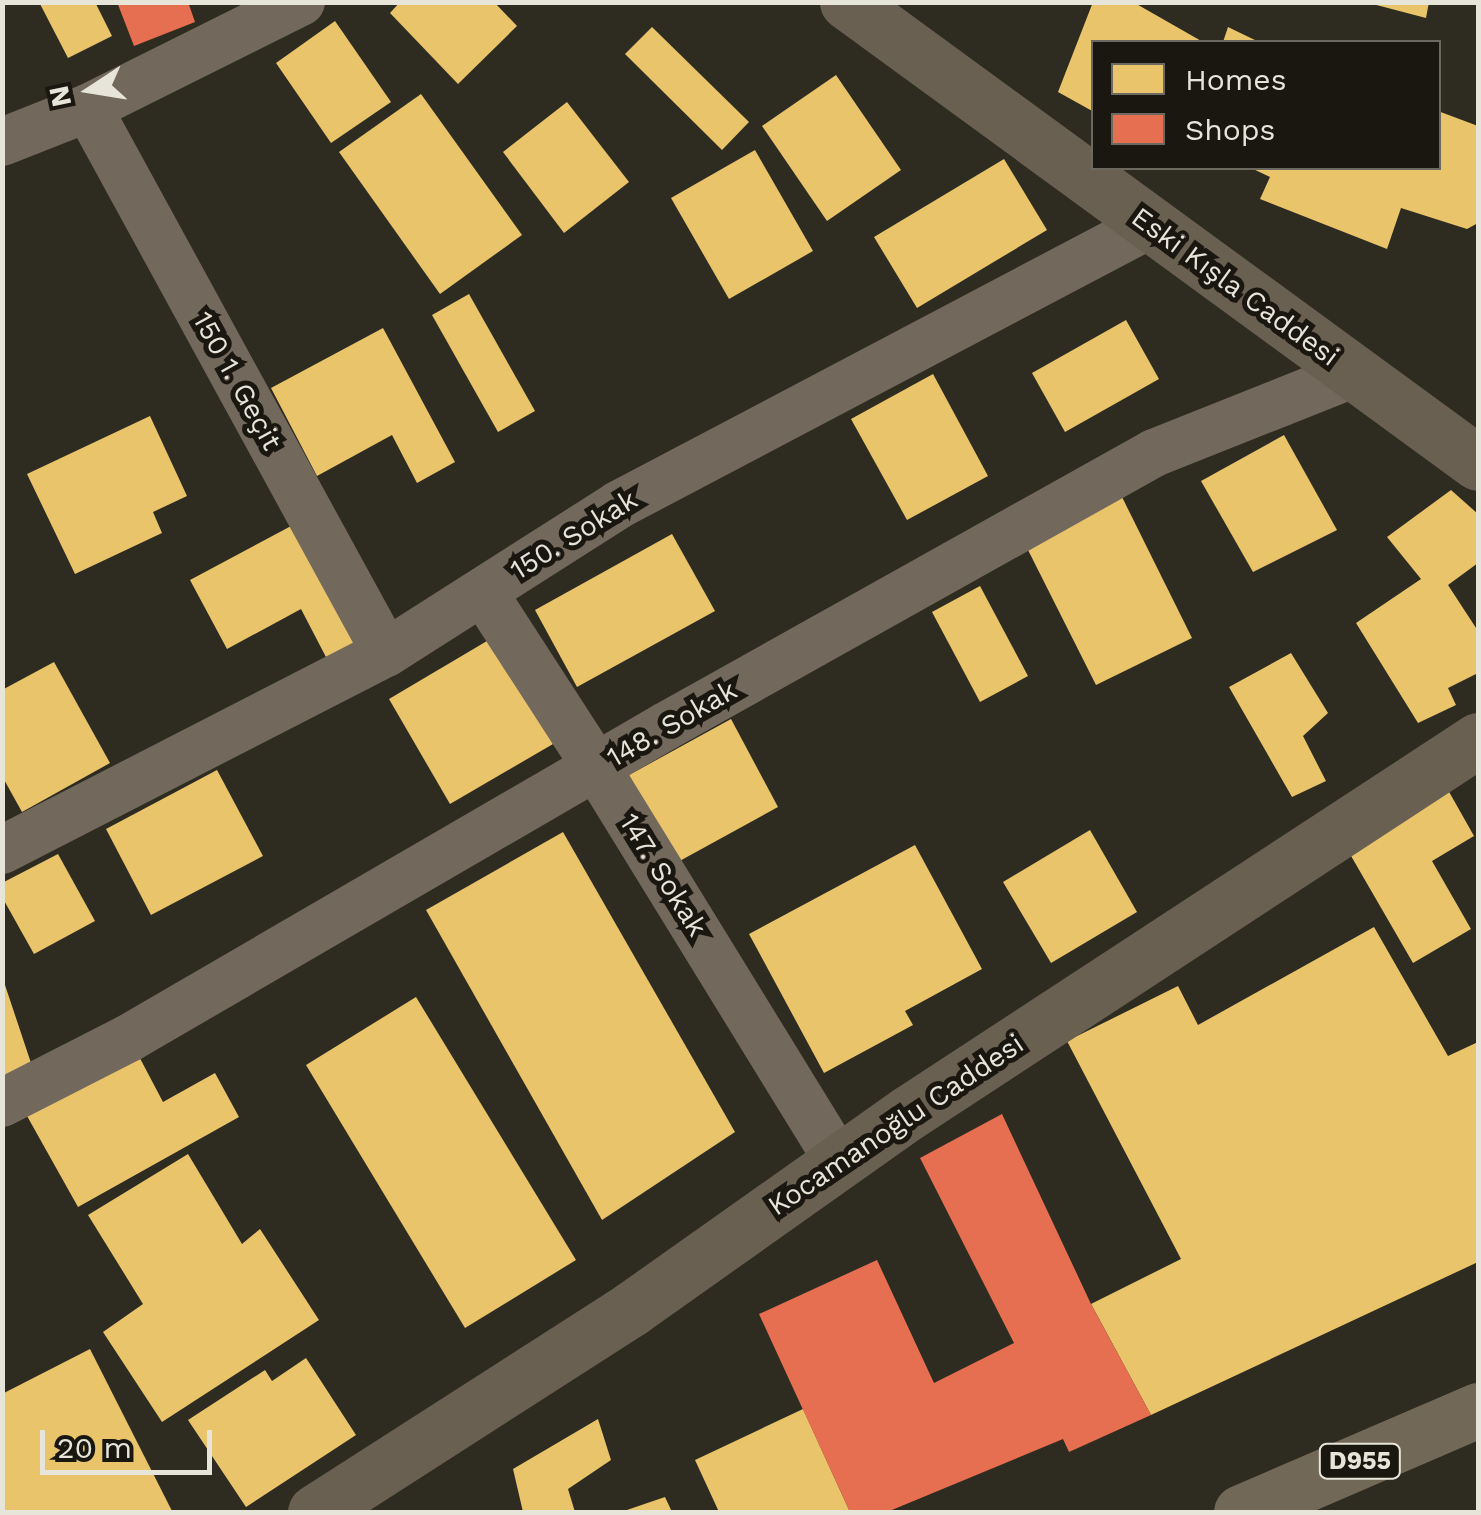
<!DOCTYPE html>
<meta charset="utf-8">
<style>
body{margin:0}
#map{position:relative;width:1481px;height:1515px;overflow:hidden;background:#2e2c21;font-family:"Work Sans",sans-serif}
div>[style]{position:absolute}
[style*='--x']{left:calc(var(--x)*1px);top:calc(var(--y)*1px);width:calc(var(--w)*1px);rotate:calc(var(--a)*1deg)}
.homes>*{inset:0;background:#e9c46a}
.shops>*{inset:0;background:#e76f51}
.street>*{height:48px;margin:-24px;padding:0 24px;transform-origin:24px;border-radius:24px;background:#72685b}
.secondary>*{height:55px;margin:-27.5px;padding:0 27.5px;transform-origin:27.5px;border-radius:27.5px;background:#6a6052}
.primary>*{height:55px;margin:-27.5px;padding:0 27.5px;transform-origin:27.5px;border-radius:27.5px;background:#726858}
span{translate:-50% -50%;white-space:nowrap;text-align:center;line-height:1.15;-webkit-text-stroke:10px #19170f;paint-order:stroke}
.shield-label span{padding:2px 8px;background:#19170f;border:2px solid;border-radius:8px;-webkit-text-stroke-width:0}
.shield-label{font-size:25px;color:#e7e5d9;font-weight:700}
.street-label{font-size:28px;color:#e7e5d9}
.frame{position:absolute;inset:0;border:5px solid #e7e5d9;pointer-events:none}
.legend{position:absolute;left:1091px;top:40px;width:350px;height:130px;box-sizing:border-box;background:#19170f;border:2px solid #6b6960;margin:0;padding:12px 18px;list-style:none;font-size:30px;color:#e7e5d9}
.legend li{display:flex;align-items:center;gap:20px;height:50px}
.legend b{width:50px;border:2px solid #6b6960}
.north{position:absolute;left:40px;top:40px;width:100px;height:100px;-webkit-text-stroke:8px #19170f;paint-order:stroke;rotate:258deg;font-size:28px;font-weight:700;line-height:40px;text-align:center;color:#e7e5d9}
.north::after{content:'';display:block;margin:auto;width:35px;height:45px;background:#e7e5d9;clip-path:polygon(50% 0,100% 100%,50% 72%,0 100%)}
.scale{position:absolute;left:40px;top:1430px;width:172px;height:45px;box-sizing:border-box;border:5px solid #e7e5d9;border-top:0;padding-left:12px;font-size:30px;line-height:35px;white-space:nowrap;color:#e7e5d9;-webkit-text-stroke:8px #19170f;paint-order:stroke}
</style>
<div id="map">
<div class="homes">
<i style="clip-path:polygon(39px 2px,95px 2px,112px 36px,68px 58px)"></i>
<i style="clip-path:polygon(400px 2px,494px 2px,517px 26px,458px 84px,390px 13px)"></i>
<i style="clip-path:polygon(1093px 2px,1133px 2px,1203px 42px,1094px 42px,1094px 112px,1058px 92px)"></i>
<i style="clip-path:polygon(1365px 2px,1429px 2px,1426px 18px)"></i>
<i style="clip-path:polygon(335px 21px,391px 102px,331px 143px,276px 63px)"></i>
<i style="clip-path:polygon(652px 27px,749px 122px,722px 150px,625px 54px)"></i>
<i style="clip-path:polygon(1228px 27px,1259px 42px,1223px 42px)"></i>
<i style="clip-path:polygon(836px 75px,901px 170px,827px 221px,762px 126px)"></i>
<i style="clip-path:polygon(421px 94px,522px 235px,440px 294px,339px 152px)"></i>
<i style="clip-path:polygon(567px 102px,629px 182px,564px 233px,503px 152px)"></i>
<i style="clip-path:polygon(1438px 111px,1478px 126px,1478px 223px,1467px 229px,1401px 208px,1387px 249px,1260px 199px,1270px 177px,1251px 168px,1438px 168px)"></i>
<i style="clip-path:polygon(755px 150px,813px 251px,729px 299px,671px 198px)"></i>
<i style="clip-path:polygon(1004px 159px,1047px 230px,917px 308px,874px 237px)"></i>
<i style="clip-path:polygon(469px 294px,535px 411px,498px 432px,432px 315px)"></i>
<i style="clip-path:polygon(1126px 320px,1159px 379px,1065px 432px,1032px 373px)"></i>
<i style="clip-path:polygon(383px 328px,455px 462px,417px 483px,392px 435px,317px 476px,271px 388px)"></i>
<i style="clip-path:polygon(933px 374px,988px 476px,907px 520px,851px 419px)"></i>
<i style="clip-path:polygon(150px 416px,187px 496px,153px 512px,162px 533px,75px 574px,27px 474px)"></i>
<i style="clip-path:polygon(1284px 435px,1337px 530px,1253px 572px,1201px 481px)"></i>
<i style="clip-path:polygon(1451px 490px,1478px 514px,1478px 563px,1448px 585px,1478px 631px,1478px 673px,1448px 688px,1456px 705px,1418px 723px,1356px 623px,1421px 579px,1387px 537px)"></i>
<i style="clip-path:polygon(1122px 497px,1192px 638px,1096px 685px,1026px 546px)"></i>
<i style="clip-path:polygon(293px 525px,357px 643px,327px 659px,301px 609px,227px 649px,190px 580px)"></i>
<i style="clip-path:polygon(672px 534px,715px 611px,577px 687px,535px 610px)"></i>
<i style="clip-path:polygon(980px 586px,1028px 676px,980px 702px,932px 612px)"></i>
<i style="clip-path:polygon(492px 638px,553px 744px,450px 804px,389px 699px)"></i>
<i style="clip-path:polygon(1291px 653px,1328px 713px,1303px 736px,1326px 781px,1292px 797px,1229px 687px)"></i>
<i style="clip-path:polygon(54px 662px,110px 763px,22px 812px,2px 776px,2px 690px)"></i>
<i style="clip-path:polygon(731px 719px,778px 807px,676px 863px,629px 775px)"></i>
<i style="clip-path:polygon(217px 770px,263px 856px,151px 915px,106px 829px)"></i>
<i style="clip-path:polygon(1448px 790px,1474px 836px,1432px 861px,1471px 929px,1413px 963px,1347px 849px)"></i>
<i style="clip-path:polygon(1090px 830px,1137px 912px,1051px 963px,1003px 882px)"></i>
<i style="clip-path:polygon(563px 832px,735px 1132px,602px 1220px,426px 910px)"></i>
<i style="clip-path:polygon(915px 845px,982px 969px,905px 1011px,913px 1025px,824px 1073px,749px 934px)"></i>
<i style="clip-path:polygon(58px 854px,95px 921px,34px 954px,2px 897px,2px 883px)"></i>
<i style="clip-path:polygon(1374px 927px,1448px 1056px,1478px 1042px,1478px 1262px,1151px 1415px,1091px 1304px,1181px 1259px,1067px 1041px,1178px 986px,1198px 1025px)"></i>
<i style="clip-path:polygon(2px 976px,33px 1069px,2px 1084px)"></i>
<i style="clip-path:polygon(416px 997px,576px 1260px,465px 1328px,306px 1065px)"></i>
<i style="clip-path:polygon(133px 1045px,163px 1102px,215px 1073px,239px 1117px,78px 1207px,22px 1107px)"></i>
<i style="clip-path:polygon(188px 1154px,242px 1244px,260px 1229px,319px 1320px,162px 1422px,103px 1332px,143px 1304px,88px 1215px)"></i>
<i style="clip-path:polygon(90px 1349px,172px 1511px,2px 1512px,2px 1394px)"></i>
<i style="clip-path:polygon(306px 1358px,356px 1435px,246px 1507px,188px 1420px,265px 1370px,272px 1381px)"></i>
<i style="clip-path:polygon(803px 1409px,850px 1512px,719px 1512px,695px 1460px)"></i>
<i style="clip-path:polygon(598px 1419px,611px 1460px,568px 1489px,575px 1512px,523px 1512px,513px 1469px)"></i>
<i style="clip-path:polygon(665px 1497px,672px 1512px,621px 1512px)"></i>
</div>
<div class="shops">
<i style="clip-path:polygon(117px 2px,188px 2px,195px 22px,134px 46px)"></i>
<i style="clip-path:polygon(1002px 1114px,1091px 1304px,1151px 1415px,1069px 1452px,1063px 1439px,887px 1512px,850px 1512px,759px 1314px,877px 1260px,934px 1383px,1014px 1343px,920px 1158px)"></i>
</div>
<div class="street">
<i style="--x:88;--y:108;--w:621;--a:61.33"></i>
<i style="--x:2;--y:142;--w:92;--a:-21.6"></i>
<i style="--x:88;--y:108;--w:238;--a:-26.5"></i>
<i style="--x:483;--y:592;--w:208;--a:57.1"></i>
<i style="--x:596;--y:767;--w:464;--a:58.4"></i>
<i style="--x:2;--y:850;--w:432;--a:-27.2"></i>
<i style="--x:386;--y:653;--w:275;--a:-32.5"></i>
<i style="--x:618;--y:505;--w:600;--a:-27.8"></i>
<i style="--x:2;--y:1103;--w:143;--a:-27.1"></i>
<i style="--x:129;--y:1038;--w:621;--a:-30.16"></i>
<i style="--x:666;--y:726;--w:559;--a:-29.22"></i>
<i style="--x:1154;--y:453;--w:216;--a:-21.7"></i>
</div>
<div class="secondary">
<i style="--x:847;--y:2;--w:781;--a:36.15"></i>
<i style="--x:315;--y:1512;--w:376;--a:-32.7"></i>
<i style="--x:631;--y:1309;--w:339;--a:-35.3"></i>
<i style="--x:908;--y:1113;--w:681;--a:-33.2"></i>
</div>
<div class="primary">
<i style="--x:1241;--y:1512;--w:258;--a:-23.3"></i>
</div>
<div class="shield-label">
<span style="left:1360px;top:1461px">D955</span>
</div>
<div class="street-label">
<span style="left:1235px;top:287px;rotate:36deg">Eski Kışla Caddesi</span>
<span style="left:237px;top:381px;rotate:61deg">150 1. Geçit</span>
<span style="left:574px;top:535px;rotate:-32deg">150. Sokak</span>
<span style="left:672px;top:724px;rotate:-30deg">148. Sokak</span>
<span style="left:663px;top:875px;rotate:58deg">147. Sokak</span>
<span style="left:896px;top:1125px;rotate:-34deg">Kocamanoğlu Caddesi</span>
</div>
<div class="frame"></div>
<ul class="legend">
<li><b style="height:28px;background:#e9c46a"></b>Homes</li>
<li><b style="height:28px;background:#e76f51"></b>Shops</li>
</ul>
<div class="north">N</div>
<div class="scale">20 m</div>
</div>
